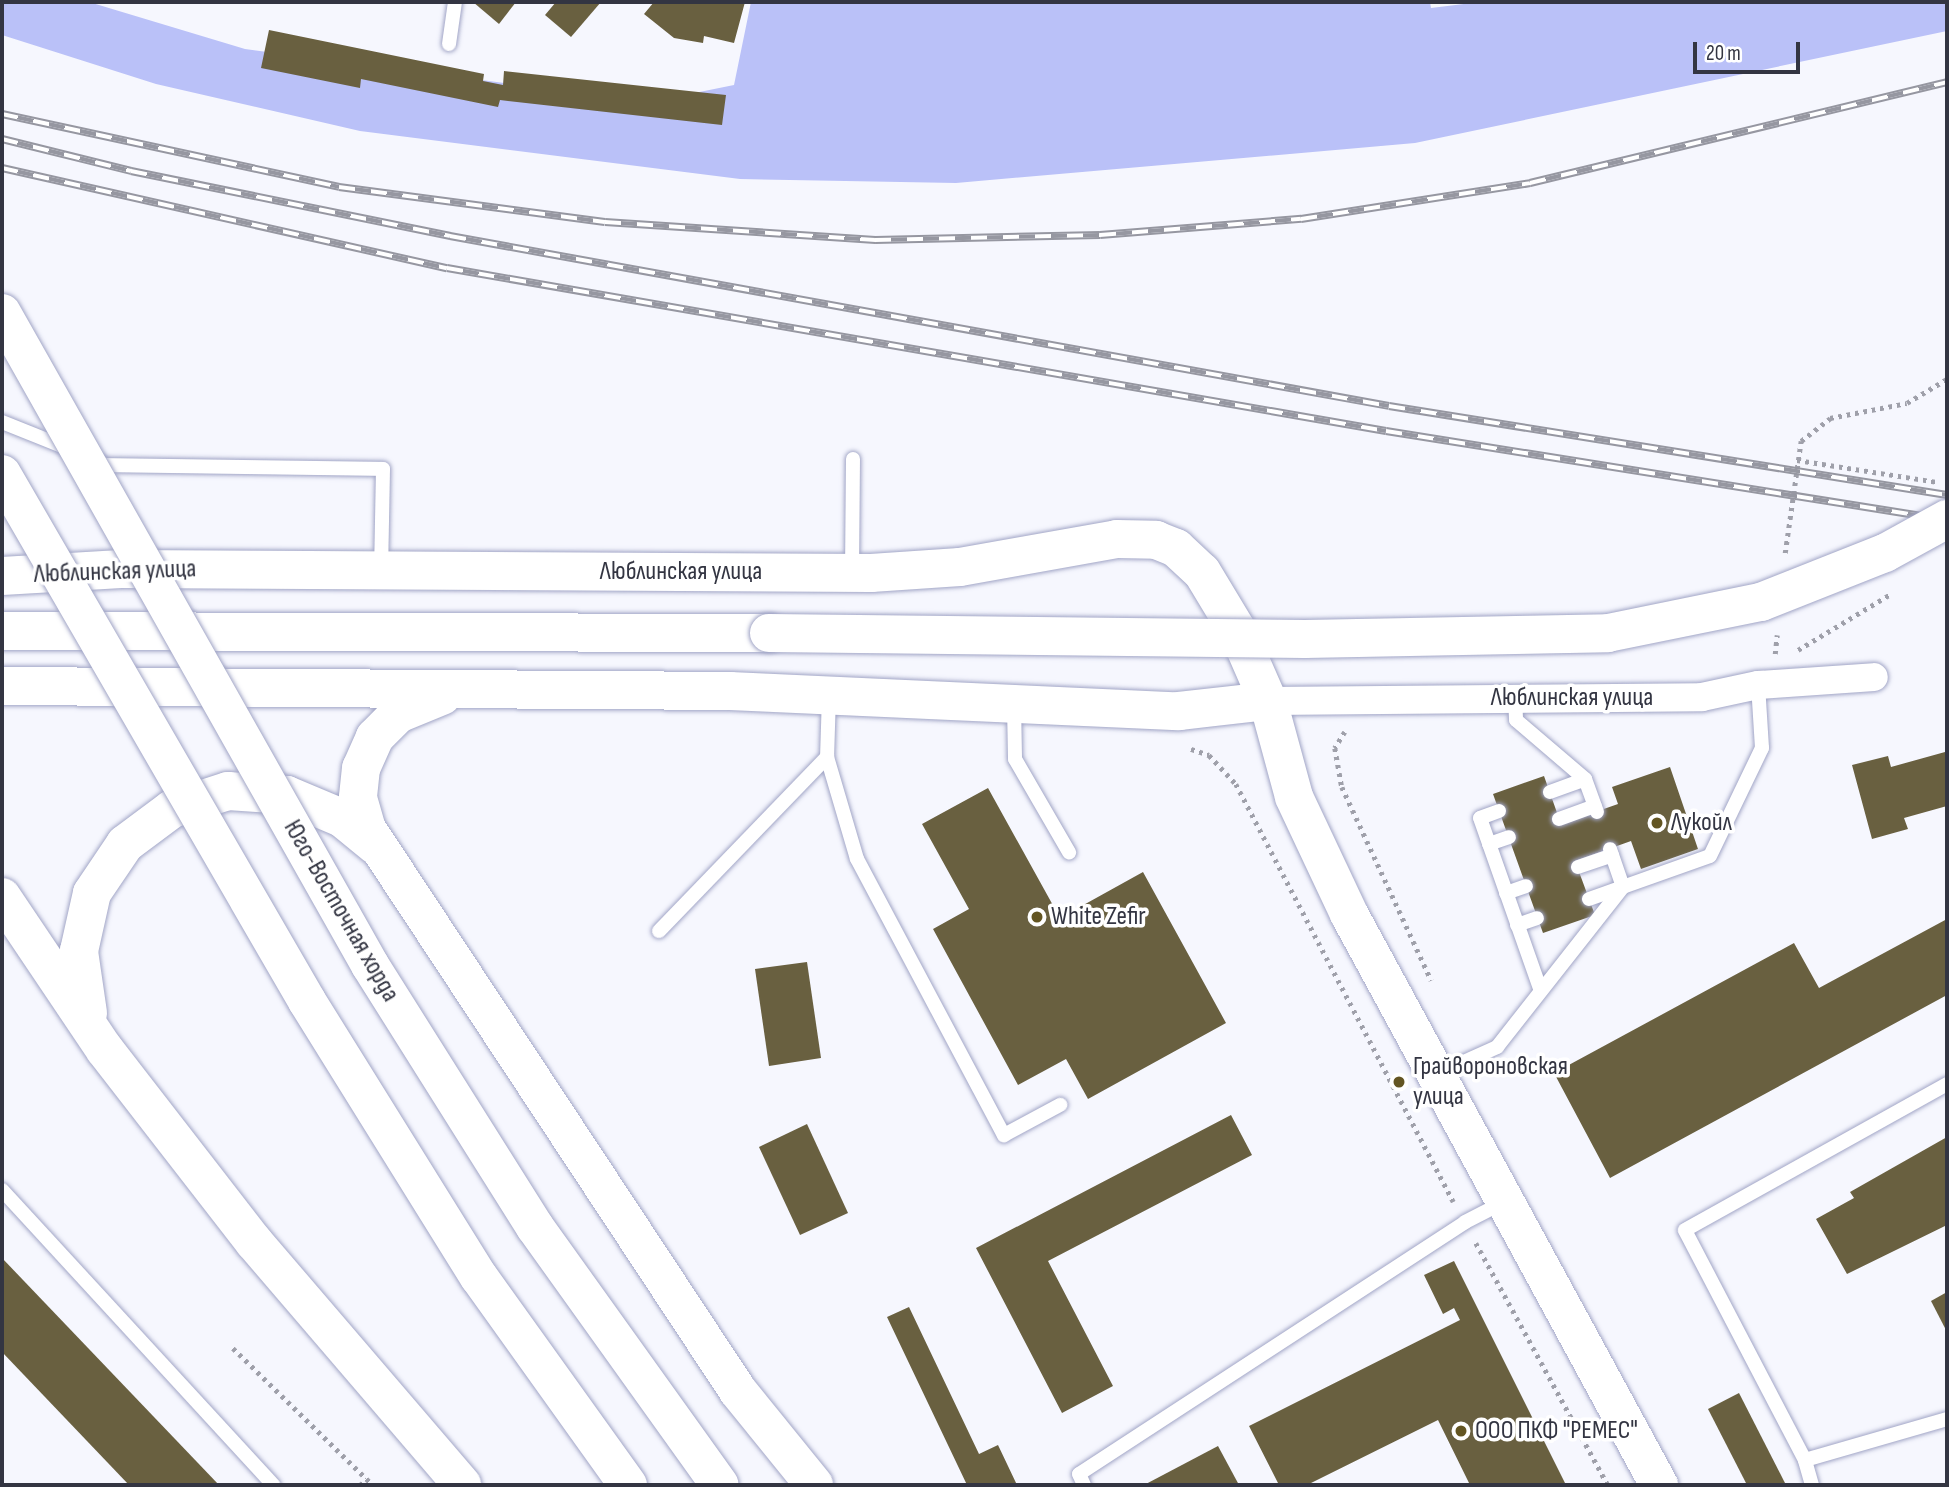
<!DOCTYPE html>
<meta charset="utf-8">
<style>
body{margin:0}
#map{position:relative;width:1949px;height:1487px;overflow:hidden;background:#f6f7fe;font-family:"Sofia Sans Condensed",sans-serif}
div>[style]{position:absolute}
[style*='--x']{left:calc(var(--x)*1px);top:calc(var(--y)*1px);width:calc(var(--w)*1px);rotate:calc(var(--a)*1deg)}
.forest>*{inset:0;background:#bac1f8}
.building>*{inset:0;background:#696040}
.path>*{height:4.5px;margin-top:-2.25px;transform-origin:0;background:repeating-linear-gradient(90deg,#9fa0aa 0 3.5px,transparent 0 8.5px)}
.roads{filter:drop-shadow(0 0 2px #a1a5c6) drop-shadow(0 0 2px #a1a5c6)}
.service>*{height:14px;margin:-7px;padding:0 7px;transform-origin:7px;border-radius:7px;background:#fff}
.minor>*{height:28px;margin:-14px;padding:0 14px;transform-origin:14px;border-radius:14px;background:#fff}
.secondary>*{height:38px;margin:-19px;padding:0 19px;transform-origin:19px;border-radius:19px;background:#fff}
.primary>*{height:38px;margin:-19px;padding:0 19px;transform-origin:19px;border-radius:19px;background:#fff}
.rail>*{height:8px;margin-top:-4px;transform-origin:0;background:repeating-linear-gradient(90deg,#fff 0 16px,#9697a1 0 32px);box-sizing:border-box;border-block:2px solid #9697a1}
.bridges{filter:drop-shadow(0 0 2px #a1a5c6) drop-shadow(0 0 2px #a1a5c6)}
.primary-bridge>*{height:38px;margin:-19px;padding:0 19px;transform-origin:19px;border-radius:19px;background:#fff}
.dots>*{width:19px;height:19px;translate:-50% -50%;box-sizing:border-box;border:4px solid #fff;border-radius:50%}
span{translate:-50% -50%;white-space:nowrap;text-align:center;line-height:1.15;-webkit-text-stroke:7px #fff;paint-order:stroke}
.street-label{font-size:26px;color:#333542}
.poi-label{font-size:26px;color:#333542}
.left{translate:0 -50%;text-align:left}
.frame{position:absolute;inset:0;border:4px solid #333542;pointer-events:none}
.scale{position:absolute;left:1693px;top:42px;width:107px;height:32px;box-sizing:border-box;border:4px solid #333542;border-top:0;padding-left:9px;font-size:21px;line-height:24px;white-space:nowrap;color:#333542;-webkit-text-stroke:5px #fff;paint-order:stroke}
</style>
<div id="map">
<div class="forest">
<i style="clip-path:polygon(2px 2px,89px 2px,245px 49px,650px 102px,734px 85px,751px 2px,1430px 2px,1431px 8px,1480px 2px,1947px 2px,1947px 31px,1415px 143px,956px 183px,740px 179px,360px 131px,156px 84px,2px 35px)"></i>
</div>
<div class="building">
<i style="clip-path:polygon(473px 2px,516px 2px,499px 24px)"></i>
<i style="clip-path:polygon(556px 2px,601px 2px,571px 37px,545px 15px)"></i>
<i style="clip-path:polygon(654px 2px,745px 2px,734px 43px,704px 36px,703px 43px,674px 38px,644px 14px)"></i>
<i style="clip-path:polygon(269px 30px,484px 74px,483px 81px,503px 85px,504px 71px,726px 95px,722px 125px,500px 100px,498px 107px,361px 79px,360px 88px,261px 68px)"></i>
<i style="clip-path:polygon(1945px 752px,1947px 806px,1904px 818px,1908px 829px,1872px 839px,1852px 765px,1888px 756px,1891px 767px)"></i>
<i style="clip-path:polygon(1670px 767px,1698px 849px,1641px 869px,1631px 841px,1575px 861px,1595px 915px,1543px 933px,1493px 794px,1544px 776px,1561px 824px,1618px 804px,1612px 787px)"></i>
<i style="clip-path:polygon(988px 788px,1060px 918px,1143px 872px,1226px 1023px,1088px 1099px,1066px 1059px,1018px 1085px,933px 929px,969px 909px,922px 824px)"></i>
<i style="clip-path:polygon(1947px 919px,1947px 995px,1610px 1178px,1554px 1073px,1794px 943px,1819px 988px)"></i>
<i style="clip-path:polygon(807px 962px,821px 1058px,769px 1066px,755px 969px)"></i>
<i style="clip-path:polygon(1231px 1115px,1252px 1155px,1048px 1261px,1113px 1386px,1062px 1413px,976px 1248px)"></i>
<i style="clip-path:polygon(807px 1124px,848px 1213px,800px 1235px,759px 1147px)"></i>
<i style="clip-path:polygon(1947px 1137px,1947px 1225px,1847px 1274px,1816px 1219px,1854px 1198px,1850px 1192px)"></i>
<i style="clip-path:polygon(2px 1258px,219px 1485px,129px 1485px,2px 1352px)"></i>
<i style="clip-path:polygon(1454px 1261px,1566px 1485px,1470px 1485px,1438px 1420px,1307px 1485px,1279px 1485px,1249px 1426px,1460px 1320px,1454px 1308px,1443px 1314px,1424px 1275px)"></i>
<i style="clip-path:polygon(1947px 1292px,1947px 1332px,1931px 1301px)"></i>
<i style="clip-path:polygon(909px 1307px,979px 1454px,998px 1445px,1017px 1485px,967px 1485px,887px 1317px)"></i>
<i style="clip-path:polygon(1739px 1393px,1786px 1485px,1747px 1485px,1708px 1409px)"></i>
<i style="clip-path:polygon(1218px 1446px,1239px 1485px,1144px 1485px)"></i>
</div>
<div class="path">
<i style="--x:1797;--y:460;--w:143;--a:8.9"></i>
<i style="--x:1785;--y:553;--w:113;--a:-81.9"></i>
<i style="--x:1801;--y:441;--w:37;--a:-38"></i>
<i style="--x:1830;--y:418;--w:78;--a:-11"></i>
<i style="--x:1907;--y:403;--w:47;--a:-31"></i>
<i style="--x:1798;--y:650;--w:106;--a:-31.1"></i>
<i style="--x:1775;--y:654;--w:19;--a:-84"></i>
<i style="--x:1345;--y:732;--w:19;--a:122"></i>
<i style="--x:1335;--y:748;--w:40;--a:80"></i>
<i style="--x:1342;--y:787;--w:213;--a:65.2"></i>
<i style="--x:1191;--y:749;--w:19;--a:18"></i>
<i style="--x:1209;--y:755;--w:40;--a:47"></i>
<i style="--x:1236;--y:784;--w:471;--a:62.5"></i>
<i style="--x:1476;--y:1243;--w:276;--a:61.4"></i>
<i style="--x:233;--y:1348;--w:196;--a:44.4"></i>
<i style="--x:360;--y:1485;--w:9;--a:-41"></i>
</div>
<div class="roads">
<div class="service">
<i style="--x:449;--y:44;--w:42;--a:-81.9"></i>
<i style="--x:2;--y:422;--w:72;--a:21.9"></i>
<i style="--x:94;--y:460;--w:12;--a:24"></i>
<i style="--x:105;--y:465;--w:278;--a:0.8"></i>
<i style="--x:383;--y:469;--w:100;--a:91.1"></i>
<i style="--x:852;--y:572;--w:113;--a:-89.5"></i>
<i style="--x:829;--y:695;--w:62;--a:91.8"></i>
<i style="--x:827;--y:757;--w:106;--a:73.6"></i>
<i style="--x:857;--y:859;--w:313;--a:62"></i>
<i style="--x:1004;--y:1135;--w:64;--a:-28.2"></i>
<i style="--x:1515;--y:699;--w:21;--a:87"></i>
<i style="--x:1516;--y:720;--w:91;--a:40.5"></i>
<i style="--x:1585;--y:779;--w:35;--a:70"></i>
<i style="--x:1014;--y:705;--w:54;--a:88.9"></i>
<i style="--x:1015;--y:759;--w:108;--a:59.9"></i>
<i style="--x:1550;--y:792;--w:37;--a:-20"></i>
<i style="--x:1499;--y:811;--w:20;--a:160"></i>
<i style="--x:1480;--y:818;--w:183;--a:70.6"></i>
<i style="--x:1559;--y:819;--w:38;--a:-20"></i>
<i style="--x:1489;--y:844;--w:21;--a:-19"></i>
<i style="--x:1578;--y:867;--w:36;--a:-19"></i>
<i style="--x:1506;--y:893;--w:21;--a:-19"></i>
<i style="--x:1589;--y:899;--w:128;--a:-19.6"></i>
<i style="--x:1710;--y:856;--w:120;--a:-64.3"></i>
<i style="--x:1762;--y:748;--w:63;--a:-93.6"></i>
<i style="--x:1517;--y:925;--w:21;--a:-19"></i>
<i style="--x:659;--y:931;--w:242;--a:-46"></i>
<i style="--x:1437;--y:1074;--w:66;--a:-24.2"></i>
<i style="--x:1497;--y:1047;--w:204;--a:-51.8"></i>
<i style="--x:1623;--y:887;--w:40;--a:-108.9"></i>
<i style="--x:2;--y:1190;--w:401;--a:47.4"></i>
<i style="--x:1805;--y:1460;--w:148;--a:-16.1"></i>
<i style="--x:1084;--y:1485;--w:12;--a:-114"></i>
<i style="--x:1079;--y:1474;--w:461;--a:-33.1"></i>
<i style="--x:1465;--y:1222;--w:44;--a:-27.1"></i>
<i style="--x:1812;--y:1485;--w:26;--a:-106"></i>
<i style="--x:1805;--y:1460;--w:259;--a:-117.6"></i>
<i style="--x:1685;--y:1230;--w:300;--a:-29.1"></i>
</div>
<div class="minor">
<i style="--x:1268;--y:701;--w:434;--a:-0.5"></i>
<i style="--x:1702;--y:697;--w:57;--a:-12.1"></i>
<i style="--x:1758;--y:685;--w:116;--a:-3.9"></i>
</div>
<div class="secondary">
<i style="--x:2;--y:576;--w:119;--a:-3.4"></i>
<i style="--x:121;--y:569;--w:750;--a:0.31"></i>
<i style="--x:871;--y:573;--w:89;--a:-3.9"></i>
<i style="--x:960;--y:567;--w:159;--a:-10.1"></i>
<i style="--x:1117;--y:539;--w:39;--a:1"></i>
<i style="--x:1156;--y:540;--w:22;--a:22"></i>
<i style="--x:1176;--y:548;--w:35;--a:43"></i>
<i style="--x:1202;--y:572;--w:68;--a:58.9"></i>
<i style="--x:1237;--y:630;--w:77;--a:66.4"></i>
<i style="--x:1268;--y:701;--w:99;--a:74.8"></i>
<i style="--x:1294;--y:797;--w:129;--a:64.8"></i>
<i style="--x:1349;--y:914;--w:650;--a:61.5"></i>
<i style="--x:2;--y:686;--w:728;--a:0.39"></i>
<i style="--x:730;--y:691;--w:449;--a:2.6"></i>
<i style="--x:1179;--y:711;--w:90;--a:-6.4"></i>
<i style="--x:442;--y:696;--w:48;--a:157.8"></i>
<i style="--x:398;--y:714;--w:33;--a:135"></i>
<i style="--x:375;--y:737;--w:34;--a:114"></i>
<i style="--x:361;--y:768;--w:30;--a:96"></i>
<i style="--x:358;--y:798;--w:32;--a:74"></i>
<i style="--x:367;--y:829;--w:673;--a:56.57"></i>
<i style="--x:738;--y:1391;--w:121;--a:51"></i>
<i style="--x:2;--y:897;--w:184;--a:56.1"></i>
<i style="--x:105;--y:1050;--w:243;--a:52.2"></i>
<i style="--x:254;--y:1242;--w:320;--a:49.4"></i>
<i style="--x:88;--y:1013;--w:63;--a:-98.3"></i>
<i style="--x:79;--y:951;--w:59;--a:-77.4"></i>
<i style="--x:92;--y:893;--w:59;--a:-56"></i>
<i style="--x:125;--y:844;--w:59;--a:-36.7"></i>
<i style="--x:172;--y:809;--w:59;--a:-17.8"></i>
<i style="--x:228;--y:791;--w:59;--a:3.9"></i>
<i style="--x:287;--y:795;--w:60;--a:22.7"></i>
<i style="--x:342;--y:818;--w:43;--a:39.3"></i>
</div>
<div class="primary">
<i style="--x:2;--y:631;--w:767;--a:0.15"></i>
</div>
</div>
<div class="rail">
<i style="--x:2;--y:114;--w:345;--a:12.2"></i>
<i style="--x:339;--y:187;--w:268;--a:7.5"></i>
<i style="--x:605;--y:222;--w:271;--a:3.8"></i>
<i style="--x:875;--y:240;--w:225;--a:-1.3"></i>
<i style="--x:1100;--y:235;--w:202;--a:-4.6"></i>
<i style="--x:1301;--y:219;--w:232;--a:-8.9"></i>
<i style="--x:1530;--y:183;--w:429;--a:-13.6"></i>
<i style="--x:2;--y:139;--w:133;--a:13.9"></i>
<i style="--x:131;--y:171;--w:326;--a:11.5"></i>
<i style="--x:450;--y:236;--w:954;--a:10.26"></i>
<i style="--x:1389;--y:406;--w:565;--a:9.06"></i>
<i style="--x:2;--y:168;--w:456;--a:12.7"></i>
<i style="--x:447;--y:268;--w:953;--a:9.85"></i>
<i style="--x:1386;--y:431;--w:568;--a:9.01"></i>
</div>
<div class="bridges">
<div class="primary-bridge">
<i style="--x:2;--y:313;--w:749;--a:60.56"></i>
<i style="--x:370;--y:965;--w:310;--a:57.8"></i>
<i style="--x:535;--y:1227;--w:317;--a:54.4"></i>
<i style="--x:2;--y:474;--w:609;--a:59.94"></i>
<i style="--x:307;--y:1001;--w:325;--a:58.1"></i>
<i style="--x:479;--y:1277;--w:256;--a:54.4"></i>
<i style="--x:769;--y:633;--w:536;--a:0.64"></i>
<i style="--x:1305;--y:639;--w:303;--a:-1.1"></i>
<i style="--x:1608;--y:633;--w:156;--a:-11.5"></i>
<i style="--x:1761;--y:602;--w:133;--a:-21.6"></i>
<i style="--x:1885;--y:553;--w:71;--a:-28.7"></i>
</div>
</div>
<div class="dots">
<i style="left:1657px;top:823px;background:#635522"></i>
<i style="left:1037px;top:917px;background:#635522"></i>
<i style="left:1399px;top:1082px;background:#635522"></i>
<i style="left:1461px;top:1431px;background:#635522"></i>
</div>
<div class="street-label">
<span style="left:115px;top:572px;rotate:-2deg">Люблинская улица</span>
<span style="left:681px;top:572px">Люблинская улица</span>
<span style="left:1572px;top:698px">Люблинская улица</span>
<span style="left:341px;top:911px;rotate:60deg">Юго-Восточная хорда</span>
</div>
<div class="poi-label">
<span class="left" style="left:1671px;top:823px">Лукойл</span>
<span class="left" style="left:1051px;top:917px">White Zefir</span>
<span class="left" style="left:1413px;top:1082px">Грайвороновская<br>улица</span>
<span class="left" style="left:1475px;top:1431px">ООО ПКФ "РЕМЕС"</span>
</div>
<div class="frame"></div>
<div class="scale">20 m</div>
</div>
